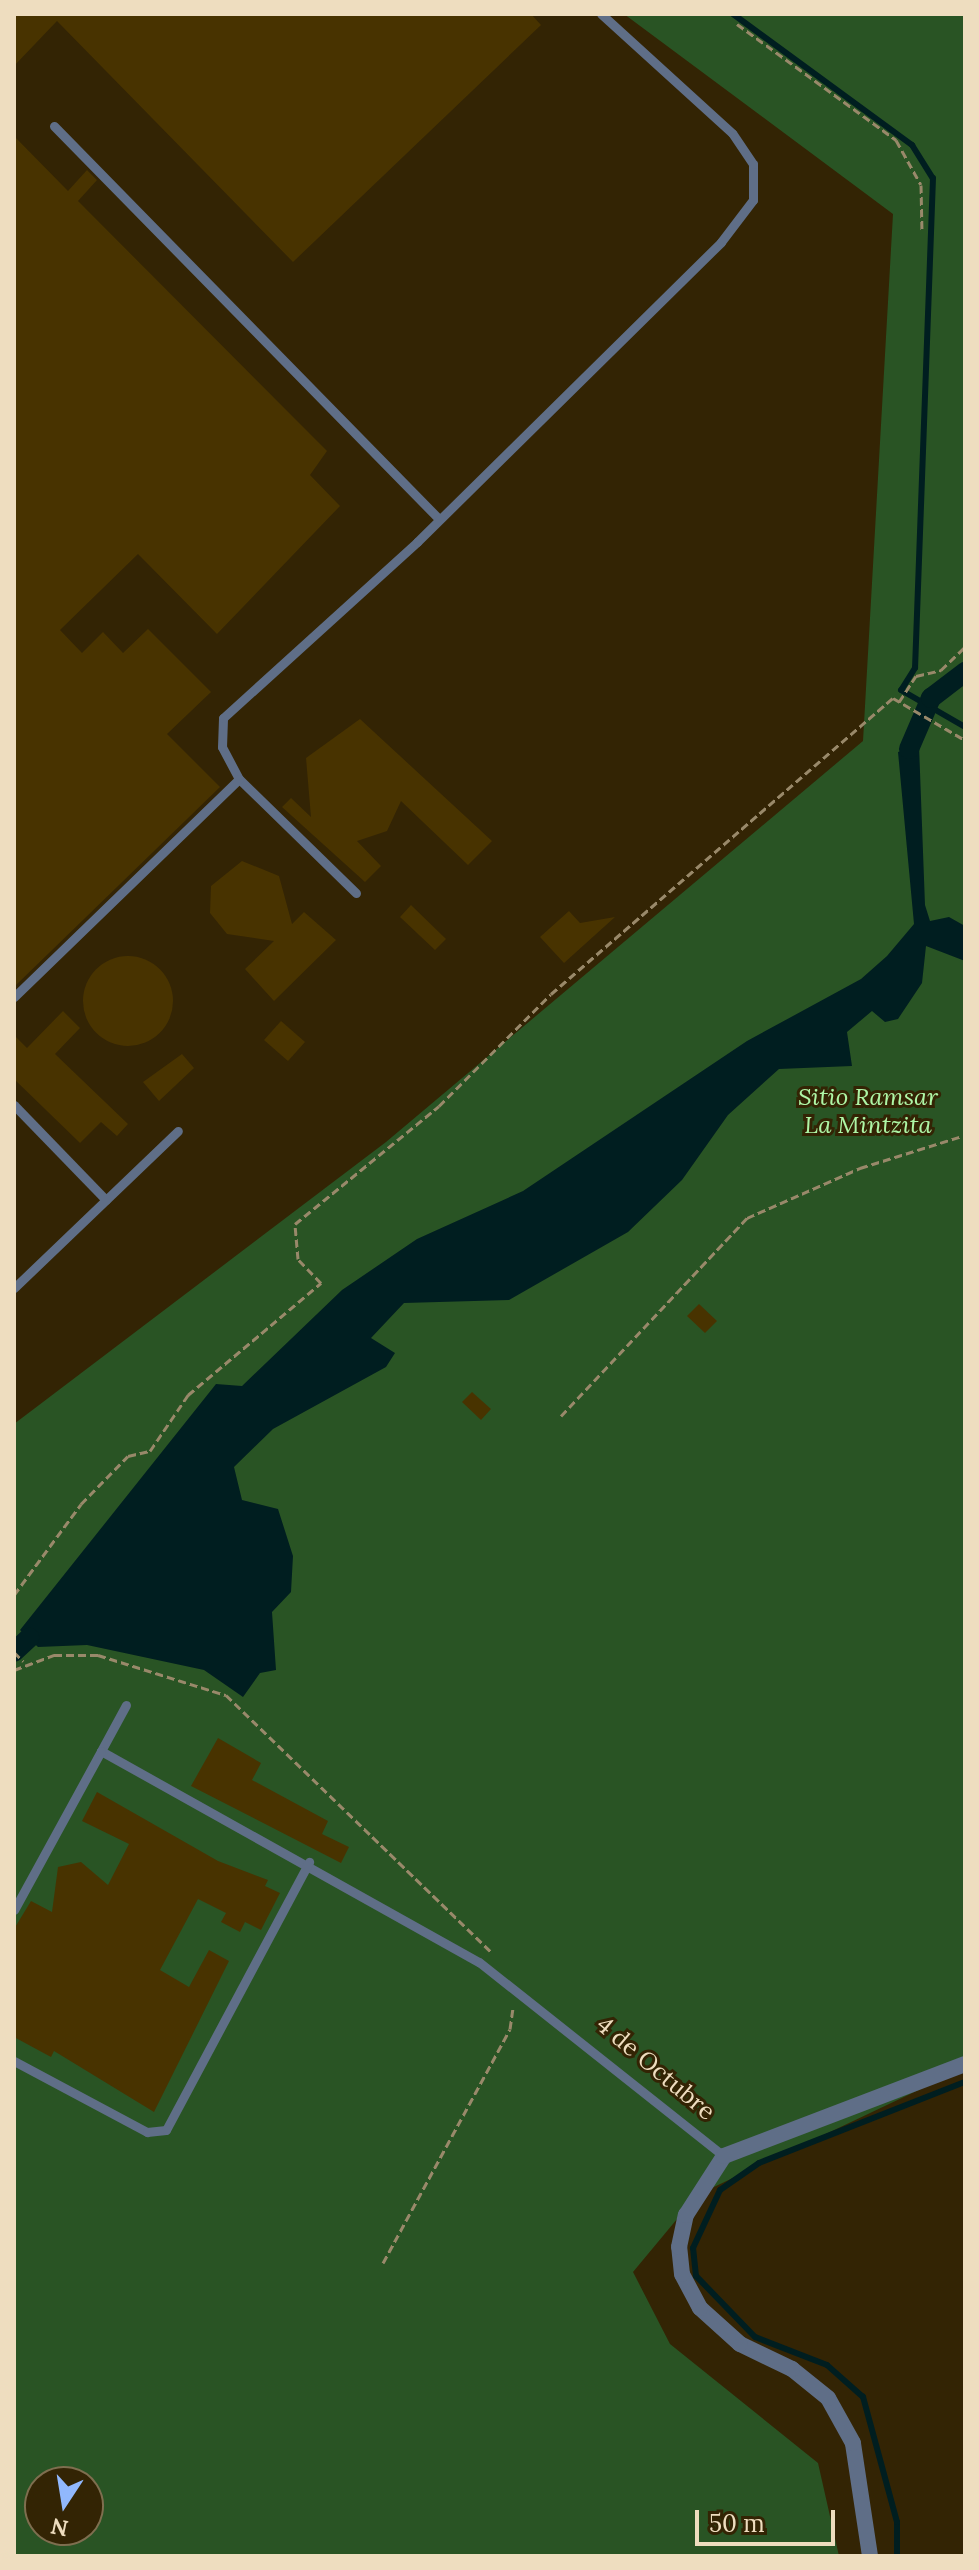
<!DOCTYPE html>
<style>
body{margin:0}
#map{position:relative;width:979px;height:2570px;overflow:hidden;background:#332404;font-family:Lora,serif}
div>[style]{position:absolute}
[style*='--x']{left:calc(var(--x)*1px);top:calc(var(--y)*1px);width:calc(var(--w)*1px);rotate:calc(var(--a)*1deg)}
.green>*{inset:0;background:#295424}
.water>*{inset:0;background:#001e20}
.stream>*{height:6px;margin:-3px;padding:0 3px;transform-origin:3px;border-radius:3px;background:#001e20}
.canal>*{height:20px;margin:-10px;padding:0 10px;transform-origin:10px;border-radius:10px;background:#001e20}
.building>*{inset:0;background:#483300}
.round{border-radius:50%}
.path>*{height:3px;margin-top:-1.5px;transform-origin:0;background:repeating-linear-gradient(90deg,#99896a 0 8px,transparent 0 12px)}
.service>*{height:9px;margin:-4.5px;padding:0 4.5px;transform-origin:4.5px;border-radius:4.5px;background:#5f6e87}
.minor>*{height:16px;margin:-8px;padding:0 8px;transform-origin:8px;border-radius:8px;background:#5f6e87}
span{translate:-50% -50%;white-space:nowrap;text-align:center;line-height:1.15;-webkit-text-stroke:6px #332404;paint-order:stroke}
.park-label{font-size:24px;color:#aef6a6;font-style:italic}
.street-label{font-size:24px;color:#eeddbf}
.frame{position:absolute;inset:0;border:16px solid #eeddbf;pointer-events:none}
.north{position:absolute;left:24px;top:2466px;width:80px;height:80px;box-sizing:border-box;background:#332404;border:2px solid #7e6e4f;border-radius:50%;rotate:192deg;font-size:22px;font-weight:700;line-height:32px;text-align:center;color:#eeddbf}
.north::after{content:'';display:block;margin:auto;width:28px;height:36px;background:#91b8fd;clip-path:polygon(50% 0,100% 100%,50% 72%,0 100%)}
.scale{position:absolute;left:695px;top:2510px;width:140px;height:36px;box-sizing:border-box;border:4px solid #eeddbf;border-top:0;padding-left:10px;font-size:24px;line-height:28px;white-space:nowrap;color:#eeddbf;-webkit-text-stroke:6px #332404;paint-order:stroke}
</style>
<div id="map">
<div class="green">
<i style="clip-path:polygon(evenodd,624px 14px,965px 14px,965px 2068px,697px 2195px,633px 2272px,670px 2344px,818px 2463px,839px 2556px,14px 2556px,14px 1424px,386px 1142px,863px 741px,893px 214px,624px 14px,40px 2482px,88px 2482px,88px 2530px,40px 2530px,40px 2482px)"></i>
</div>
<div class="water">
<i style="clip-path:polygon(919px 745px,925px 905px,930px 921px,949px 917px,965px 926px,965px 961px,926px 946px,922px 983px,898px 1019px,885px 1022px,872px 1011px,847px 1032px,852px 1066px,779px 1069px,728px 1115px,682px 1180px,628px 1232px,509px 1300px,404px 1303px,371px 1338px,395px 1353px,386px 1367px,273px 1429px,234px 1467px,242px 1500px,278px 1509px,293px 1556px,291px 1592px,272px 1612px,276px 1670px,260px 1673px,243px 1697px,204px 1670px,87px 1645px,38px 1647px,20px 1630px,216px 1384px,242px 1386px,342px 1290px,417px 1239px,523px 1191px,747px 1041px,861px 979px,887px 956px,914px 924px,898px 752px)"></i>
</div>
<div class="stream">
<i style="--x:733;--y:14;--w:222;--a:36.2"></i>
<i style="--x:912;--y:145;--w:39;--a:58"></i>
<i style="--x:933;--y:178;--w:490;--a:92.1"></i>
<i style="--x:915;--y:668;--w:26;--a:122"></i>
<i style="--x:901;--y:690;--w:74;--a:30"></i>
<i style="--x:897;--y:2556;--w:34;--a:-90"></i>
<i style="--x:897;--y:2522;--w:130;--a:-105.2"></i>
<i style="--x:863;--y:2397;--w:48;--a:-138.4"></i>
<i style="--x:827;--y:2365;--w:77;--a:-158.7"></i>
<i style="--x:755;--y:2337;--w:85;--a:-134"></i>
<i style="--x:696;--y:2276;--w:28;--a:-96"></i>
<i style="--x:693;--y:2248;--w:64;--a:-65"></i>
<i style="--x:720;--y:2190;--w:47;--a:-34.7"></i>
<i style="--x:759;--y:2163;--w:221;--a:-21.5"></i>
</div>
<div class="canal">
<i style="--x:909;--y:749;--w:56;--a:-66.7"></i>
<i style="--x:931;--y:698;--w:43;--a:-37.4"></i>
<i style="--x:14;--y:1652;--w:21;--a:-43"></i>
</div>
<div class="building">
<i style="clip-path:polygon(14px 14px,531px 14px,541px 25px,293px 262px,57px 21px,14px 66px)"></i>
<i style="clip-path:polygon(14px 136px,68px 191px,87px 170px,97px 180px,78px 201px,327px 451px,310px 475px,340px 506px,217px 634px,138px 554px,60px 630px,82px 653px,103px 632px,123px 653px,148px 629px,211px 692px,167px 734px,220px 787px,14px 987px)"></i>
<i style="clip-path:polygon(360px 719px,492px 841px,468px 865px,401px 801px,387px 831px,357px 841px,381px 866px,365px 882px,282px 807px,291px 798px,311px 817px,306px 758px)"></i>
<i style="clip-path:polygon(242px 861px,279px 876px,292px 924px,304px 912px,336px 940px,274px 1001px,245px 969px,274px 941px,227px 934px,210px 913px,211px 886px)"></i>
<i style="clip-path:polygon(411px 905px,446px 939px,435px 950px,400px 917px)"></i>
<i style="clip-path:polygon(569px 911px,580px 923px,615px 917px,564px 963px,540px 937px)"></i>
<i class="round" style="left:83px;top:956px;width:90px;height:90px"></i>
<i style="clip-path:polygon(63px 1011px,80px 1028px,55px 1054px,128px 1124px,117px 1136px,101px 1122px,80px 1143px,14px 1079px,14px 1035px,27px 1048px)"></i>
<i style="clip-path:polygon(281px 1021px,305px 1042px,288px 1061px,264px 1040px)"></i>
<i style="clip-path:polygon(182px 1054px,194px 1068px,159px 1101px,143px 1082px)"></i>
<i style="clip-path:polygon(699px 1304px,717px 1321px,705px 1333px,687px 1316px)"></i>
<i style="clip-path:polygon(472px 1392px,491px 1409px,481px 1420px,462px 1402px)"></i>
<i style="clip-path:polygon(218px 1738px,261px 1763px,252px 1780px,328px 1821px,322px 1834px,349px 1847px,341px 1863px,191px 1786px)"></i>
<i style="clip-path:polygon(97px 1792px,218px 1861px,268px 1880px,265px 1886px,280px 1893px,261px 1930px,245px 1922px,240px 1932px,221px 1922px,226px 1913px,198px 1899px,160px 1970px,189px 1987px,209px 1950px,229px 1961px,154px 2112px,54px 2051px,51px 2057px,14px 2037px,14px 1929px,31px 1901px,52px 1912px,58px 1867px,81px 1862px,108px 1885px,129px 1844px,82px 1821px)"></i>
</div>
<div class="path">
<i style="--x:737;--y:24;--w:197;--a:36.1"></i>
<i style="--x:896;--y:140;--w:51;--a:60.9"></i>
<i style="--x:921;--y:185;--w:47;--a:88.8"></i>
<i style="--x:899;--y:702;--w:31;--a:-57"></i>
<i style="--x:916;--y:676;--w:26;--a:-13"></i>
<i style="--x:941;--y:670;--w:33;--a:-44"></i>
<i style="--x:561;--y:1416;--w:272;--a:-46.8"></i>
<i style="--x:747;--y:1218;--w:124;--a:-23.9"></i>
<i style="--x:860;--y:1168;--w:110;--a:-17.4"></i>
<i style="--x:14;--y:1595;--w:113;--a:-53.6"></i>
<i style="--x:81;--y:1504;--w:67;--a:-45.6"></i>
<i style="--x:128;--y:1456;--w:23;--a:-13"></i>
<i style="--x:150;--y:1451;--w:68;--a:-55.8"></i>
<i style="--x:188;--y:1395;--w:174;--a:-40.1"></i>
<i style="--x:321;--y:1283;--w:33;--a:-134"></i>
<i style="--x:298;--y:1259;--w:35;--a:-95"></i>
<i style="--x:295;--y:1224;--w:186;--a:-39.3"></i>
<i style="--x:439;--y:1106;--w:158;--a:-45"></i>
<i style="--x:551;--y:994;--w:452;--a:-40.9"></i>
<i style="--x:893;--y:698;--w:83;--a:30.3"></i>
<i style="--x:14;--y:1652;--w:13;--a:45"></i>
<i style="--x:14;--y:1670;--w:43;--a:-20.6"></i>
<i style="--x:54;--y:1655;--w:44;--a:0"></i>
<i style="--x:98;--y:1655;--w:134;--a:17.4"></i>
<i style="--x:226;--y:1695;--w:371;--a:44.1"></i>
<i style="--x:383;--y:2263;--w:266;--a:-61.5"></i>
<i style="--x:510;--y:2029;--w:22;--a:-82"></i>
</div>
<div class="service">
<i style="--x:54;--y:126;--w:550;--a:45.59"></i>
<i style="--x:356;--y:893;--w:163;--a:-135.7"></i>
<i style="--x:239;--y:779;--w:36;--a:-118"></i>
<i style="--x:222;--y:747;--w:29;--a:-88"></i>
<i style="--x:223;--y:718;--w:262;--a:-42.2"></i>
<i style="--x:417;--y:542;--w:427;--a:-44.6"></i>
<i style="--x:721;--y:242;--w:53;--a:-52.7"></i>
<i style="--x:753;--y:200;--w:36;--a:-90"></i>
<i style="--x:753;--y:164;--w:37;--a:-124"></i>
<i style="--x:732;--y:133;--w:177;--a:-137.7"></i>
<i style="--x:14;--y:997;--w:313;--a:-44.1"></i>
<i style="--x:14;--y:1105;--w:132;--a:45.9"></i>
<i style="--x:14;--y:1288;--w:227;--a:-43.8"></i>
<i style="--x:126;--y:1705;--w:52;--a:118.5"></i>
<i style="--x:101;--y:1751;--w:433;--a:29.2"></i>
<i style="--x:479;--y:1962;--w:313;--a:38.4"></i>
<i style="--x:14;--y:1910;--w:181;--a:-61.3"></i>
<i style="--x:14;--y:2061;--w:151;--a:28.1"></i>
<i style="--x:147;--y:2132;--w:19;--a:-6"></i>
<i style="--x:166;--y:2130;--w:304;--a:-61.9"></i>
</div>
<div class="minor">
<i style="--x:870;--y:2556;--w:114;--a:-98.6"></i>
<i style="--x:853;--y:2443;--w:51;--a:-119.1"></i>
<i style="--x:828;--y:2398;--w:46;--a:-141.1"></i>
<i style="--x:792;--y:2369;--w:58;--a:-154.3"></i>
<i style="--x:740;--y:2344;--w:54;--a:-138"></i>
<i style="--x:700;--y:2308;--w:38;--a:-118"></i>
<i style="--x:682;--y:2274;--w:27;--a:-96"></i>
<i style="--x:679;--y:2247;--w:33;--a:-78"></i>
<i style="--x:686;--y:2215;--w:70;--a:-57.2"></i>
<i style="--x:724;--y:2156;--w:258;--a:-20.9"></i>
</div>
<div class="park-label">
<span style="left:868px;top:1111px">Sitio Ramsar<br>La Mintzita</span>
</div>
<div class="street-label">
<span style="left:656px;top:2068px;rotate:40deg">4 de Octubre</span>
</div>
<div class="frame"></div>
<div class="north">N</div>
<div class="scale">50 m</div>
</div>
